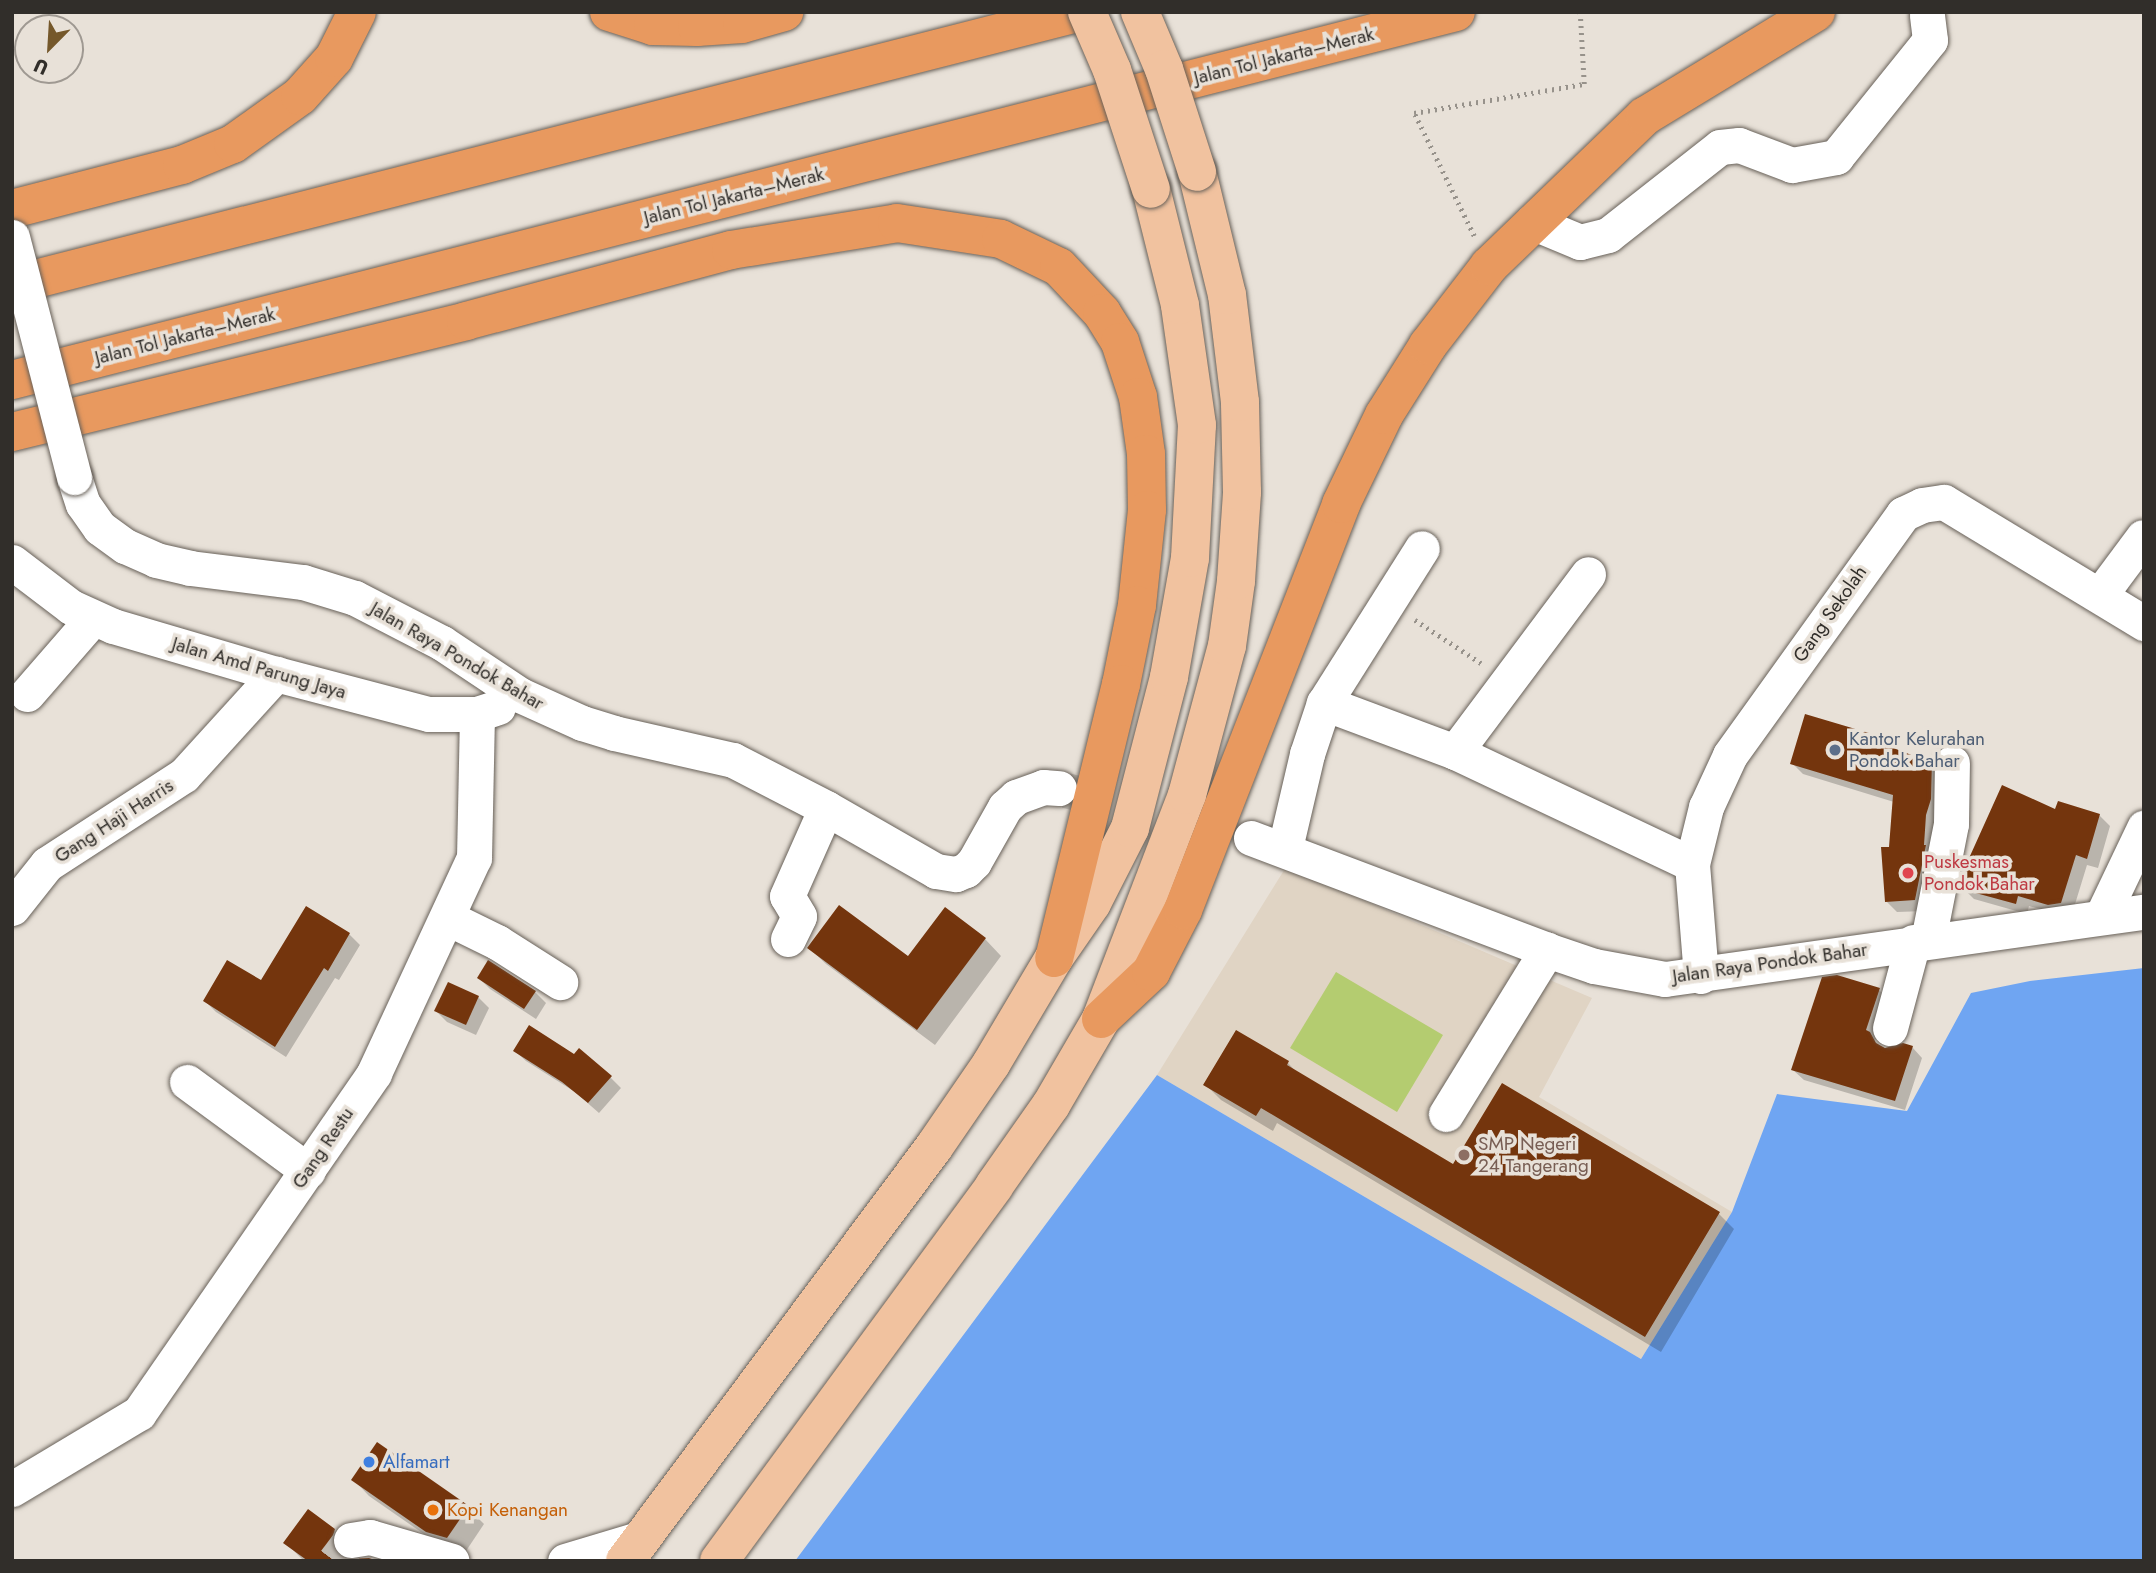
<!DOCTYPE html>
<meta charset="utf-8">
<style>
body{margin:0}
#map{position:relative;width:2156px;height:1573px;overflow:hidden;background:#e8e1d8;font-family:Jost,sans-serif}
div>[style]{position:absolute}
[style*='--x']{left:calc(var(--x)*1px);top:calc(var(--y)*1px);width:calc(var(--w)*1px);rotate:calc(var(--a)*1deg)}
.built>*{inset:0;background:#e0d4c4}
.green>*{inset:0;background:#b4cc70}
.water>*{inset:0;background:#6fa5f2}
.shadow>*{inset:0;background:#0003}
.building>*{inset:0;background:#74350d}
.minor-tunnel>*{height:35px;margin-top:-17.5px;transform-origin:0;background:repeating-linear-gradient(90deg,#c3bdb5 0 35px,transparent 0 53px)}
.path>*{height:4.5px;margin-top:-2.25px;transform-origin:0;background:repeating-linear-gradient(90deg,#97928b 0 2px,transparent 0 7px)}
.roads{filter:drop-shadow(0 0 2px #686159) drop-shadow(0 0 2px #686159)}
.minor>*{height:35px;margin:-17.5px;padding:0 17.5px;transform-origin:17.5px;border-radius:17.5px;background:#fff}
.major>*{height:38px;margin:-19px;padding:0 19px;transform-origin:19px;border-radius:19px;background:#f1c29f}
.highway>*{height:38px;margin:-19px;padding:0 19px;transform-origin:19px;border-radius:19px;background:#e8995f}
.bridges{filter:drop-shadow(0 0 2px #686159) drop-shadow(0 0 2px #686159)}
.minor-bridge>*{height:35px;margin:-17.5px;padding:0 17.5px;transform-origin:17.5px;border-radius:17.5px;background:#fff}
.major-bridge>*{height:38px;margin:-19px;padding:0 19px;transform-origin:19px;border-radius:19px;background:#f1c29f}
.dots>*{width:19px;height:19px;translate:-50% -50%;box-sizing:border-box;border:4px solid #e8e1d8;border-radius:50%}
span{translate:-50% -50%;white-space:nowrap;text-align:center;line-height:1.15;-webkit-text-stroke:7px #e8e1d8;paint-order:stroke}
.street-label{font-size:19px;color:#312e2a}
.service-label{font-size:19px;color:#4e5e75}
.left{translate:0 -50%;text-align:left}
.health-label{font-size:19px;color:#be3a42}
.education-label{font-size:19px;color:#785e54}
.shop-label{font-size:19px;color:#366cbe}
.food-label{font-size:19px;color:#c56008}
.frame{position:absolute;inset:0;border:14px solid #312e2a;pointer-events:none}
.north{position:absolute;left:14px;top:14px;width:70px;height:70px;box-sizing:border-box;background:#e8e1d8;border:2px solid #9f9992;border-radius:50%;rotate:204deg;font-size:19px;font-weight:700;line-height:28px;text-align:center;color:#312e2a}
.north::after{content:'';display:block;margin:auto;width:24px;height:32px;background:#75582b;clip-path:polygon(50% 0,100% 100%,50% 72%,0 100%)}
</style>
<div id="map">
<div class="built">
<i style="clip-path:polygon(1286px 867px,1592px 998px,1539px 1097px,1732px 1212px,1641px 1359px,1157px 1075px)"></i>
</div>
<div class="green">
<i style="clip-path:polygon(1336px 972px,1443px 1035px,1397px 1112px,1290px 1048px)"></i>
</div>
<div class="water">
<i style="clip-path:polygon(2144px 968px,2144px 1561px,795px 1561px,1157px 1075px,1641px 1359px,1732px 1212px,1777px 1094px,1907px 1111px,1971px 993px,2030px 981px)"></i>
</div>
<div class="shadow">
<i style="clip-path:polygon(1878px 738px,1889px 749px,1931px 764px,1942px 775px,1926px 911px,1897px 912px,1886px 901px,1894px 802px,1803px 774px,1792px 763px)"></i>
<i style="clip-path:polygon(2057px 811px,2099px 815px,2110px 826px,2098px 868px,2087px 865px,2072px 914px,2060px 915px,2029px 906px,2027px 914px,1974px 899px,1963px 888px)"></i>
<i style="clip-path:polygon(307px 909px,349px 934px,360px 945px,339px 980px,335px 978px,286px 1057px,216px 1012px,205px 1001px,262px 983px)"></i>
<i style="clip-path:polygon(985px 939px,1001px 956px,935px 1045px,826px 964px,809px 948px,909px 959px)"></i>
<i style="clip-path:polygon(489px 963px,535px 992px,546px 1003px,536px 1019px,490px 989px,479px 978px)"></i>
<i style="clip-path:polygon(1879px 990px,1889px 1000px,1875px 1041px,1883px 1049px,1912px 1047px,1922px 1058px,1905px 1110px,1804px 1080px,1793px 1070px)"></i>
<i style="clip-path:polygon(478px 997px,489px 1008px,476px 1035px,447px 1022px,436px 1011px)"></i>
<i style="clip-path:polygon(515px 1051px,610px 1077px,621px 1088px,599px 1113px,575px 1092px,526px 1061px)"></i>
<i style="clip-path:polygon(1288px 1063px,1299px 1075px,1454px 1167px,1718px 1213px,1734px 1229px,1661px 1352px,1277px 1123px,1273px 1131px,1221px 1100px,1205px 1084px)"></i>
<i style="clip-path:polygon(353px 1479px,468px 1508px,484px 1524px,464px 1554px,444px 1548px,369px 1496px)"></i>
<i style="clip-path:polygon(334px 1530px,351px 1547px,347px 1561px,304px 1561px,285px 1542px)"></i>
</div>
<div class="building">
<i style="clip-path:polygon(1805px 714px,1879px 736px,1878px 742px,1932px 763px,1931px 799px,1926px 815px,1924px 845px,1926px 845px,1915px 900px,1885px 902px,1881px 847px,1889px 847px,1893px 795px,1790px 764px)"></i>
<i style="clip-path:polygon(2002px 785px,2055px 809px,2058px 801px,2100px 814px,2087px 859px,2076px 855px,2061px 903px,2048px 905px,2018px 896px,2016px 904px,1961px 889px,1970px 856px)"></i>
<i style="clip-path:polygon(839px 905px,908px 956px,945px 907px,986px 938px,917px 1030px,807px 948px)"></i>
<i style="clip-path:polygon(306px 906px,350px 933px,328px 971px,324px 968px,275px 1047px,203px 1001px,227px 960px,261px 980px)"></i>
<i style="clip-path:polygon(488px 960px,536px 991px,524px 1009px,477px 978px)"></i>
<i style="clip-path:polygon(1837px 975px,1880px 988px,1866px 1030px,1870px 1032px,1876px 1043px,1885px 1048px,1903px 1043px,1913px 1046px,1895px 1101px,1791px 1070px,1822px 977px)"></i>
<i style="clip-path:polygon(448px 982px,479px 996px,466px 1025px,434px 1011px)"></i>
<i style="clip-path:polygon(529px 1025px,574px 1054px,579px 1048px,612px 1076px,588px 1103px,562px 1082px,513px 1051px)"></i>
<i style="clip-path:polygon(1236px 1030px,1289px 1061px,1287px 1065px,1453px 1164px,1502px 1083px,1720px 1212px,1645px 1337px,1261px 1108px,1256px 1116px,1203px 1085px)"></i>
<i style="clip-path:polygon(377px 1442px,469px 1506px,447px 1538px,426px 1532px,351px 1480px)"></i>
<i style="clip-path:polygon(308px 1509px,335px 1529px,331px 1542px,336px 1553px,344px 1559px,369px 1558px,378px 1561px,308px 1561px,283px 1543px)"></i>
</div>
<div class="minor-tunnel">
<i style="--x:1066;--y:790;--w:144;--a:14.5"></i>
<i style="--x:335;--y:1561;--w:26;--a:-53"></i>
</div>
<div class="path">
<i style="--x:1474;--y:236;--w:137;--a:-116"></i>
<i style="--x:1414;--y:113;--w:172;--a:-9.7"></i>
<i style="--x:1584;--y:84;--w:72;--a:-93.2"></i>
<i style="--x:1415;--y:620;--w:79;--a:33.1"></i>
</div>
<div class="roads">
<div class="minor">
<i style="--x:1532;--y:222;--w:52;--a:22.6"></i>
<i style="--x:1580;--y:242;--w:29;--a:-14"></i>
<i style="--x:1608;--y:235;--w:142;--a:-38.2"></i>
<i style="--x:1720;--y:147;--w:19;--a:-6"></i>
<i style="--x:1739;--y:145;--w:57;--a:20.7"></i>
<i style="--x:1792;--y:165;--w:45;--a:-10.3"></i>
<i style="--x:1836;--y:157;--w:150;--a:-51.2"></i>
<i style="--x:1930;--y:40;--w:25;--a:-97"></i>
<i style="--x:74;--y:477;--w:28;--a:72"></i>
<i style="--x:83;--y:504;--w:29;--a:55"></i>
<i style="--x:100;--y:528;--w:31;--a:36"></i>
<i style="--x:125;--y:546;--w:34;--a:24"></i>
<i style="--x:156;--y:560;--w:35;--a:13"></i>
<i style="--x:190;--y:568;--w:114;--a:7.1"></i>
<i style="--x:303;--y:582;--w:54;--a:17.1"></i>
<i style="--x:355;--y:598;--w:98;--a:27.3"></i>
<i style="--x:442;--y:643;--w:94;--a:33.7"></i>
<i style="--x:520;--y:695;--w:68;--a:24.3"></i>
<i style="--x:582;--y:723;--w:34;--a:17"></i>
<i style="--x:614;--y:733;--w:122;--a:12.8"></i>
<i style="--x:733;--y:760;--w:105;--a:27.3"></i>
<i style="--x:826;--y:808;--w:127;--a:29.8"></i>
<i style="--x:936;--y:871;--w:20;--a:9"></i>
<i style="--x:956;--y:874;--w:11;--a:-22"></i>
<i style="--x:966;--y:870;--w:11;--a:-45"></i>
<i style="--x:974;--y:862;--w:63;--a:-60.6"></i>
<i style="--x:1005;--y:807;--w:15;--a:-42"></i>
<i style="--x:1016;--y:797;--w:29;--a:-20"></i>
<i style="--x:1043;--y:787;--w:16;--a:4"></i>
<i style="--x:12;--y:562;--w:74;--a:37.3"></i>
<i style="--x:71;--y:607;--w:46;--a:24.3"></i>
<i style="--x:113;--y:626;--w:170;--a:16.4"></i>
<i style="--x:276;--y:674;--w:158;--a:14.7"></i>
<i style="--x:429;--y:714;--w:48;--a:0"></i>
<i style="--x:477;--y:714;--w:22;--a:-18"></i>
<i style="--x:2100;--y:595;--w:72;--a:-53.4"></i>
<i style="--x:27;--y:694;--w:101;--a:-49"></i>
<i style="--x:1324;--y:703;--w:140;--a:20.5"></i>
<i style="--x:1455;--y:752;--w:262;--a:25.3"></i>
<i style="--x:1455;--y:752;--w:222;--a:-53.2"></i>
<i style="--x:1251;--y:838;--w:316;--a:20.7"></i>
<i style="--x:1547;--y:950;--w:50;--a:18.8"></i>
<i style="--x:1594;--y:966;--w:72;--a:10.4"></i>
<i style="--x:1665;--y:979;--w:484;--a:-8"></i>
<i style="--x:1285;--y:848;--w:97;--a:-76.8"></i>
<i style="--x:1307;--y:754;--w:54;--a:-71.6"></i>
<i style="--x:1324;--y:703;--w:183;--a:-57.7"></i>
<i style="--x:12;--y:908;--w:56;--a:-51.5"></i>
<i style="--x:47;--y:864;--w:163;--a:-33"></i>
<i style="--x:184;--y:775;--w:137;--a:-47.7"></i>
<i style="--x:2102;--y:916;--w:98;--a:-64.5"></i>
<i style="--x:448;--y:918;--w:55;--a:26.1"></i>
<i style="--x:497;--y:942;--w:75;--a:32.4"></i>
<i style="--x:788;--y:939;--w:25;--a:-64"></i>
<i style="--x:799;--y:916;--w:23;--a:-121"></i>
<i style="--x:787;--y:896;--w:96;--a:-66.1"></i>
<i style="--x:1928;--y:940;--w:118;--a:-78.8"></i>
<i style="--x:1951;--y:824;--w:61;--a:-89.1"></i>
<i style="--x:1701;--y:976;--w:112;--a:-94.6"></i>
<i style="--x:1692;--y:864;--w:59;--a:-76.2"></i>
<i style="--x:1706;--y:807;--w:57;--a:-65.2"></i>
<i style="--x:1730;--y:755;--w:297;--a:-54.3"></i>
<i style="--x:1903;--y:514;--w:21;--a:-25"></i>
<i style="--x:1922;--y:505;--w:22;--a:-8"></i>
<i style="--x:1944;--y:502;--w:234;--a:31.2"></i>
<i style="--x:1890;--y:1028;--w:89;--a:-75"></i>
<i style="--x:187;--y:1082;--w:150;--a:36.3"></i>
<i style="--x:1446;--y:1114;--w:193;--a:-58.4"></i>
<i style="--x:12;--y:1489;--w:148;--a:-30.9"></i>
<i style="--x:139;--y:1413;--w:413;--a:-55.3"></i>
<i style="--x:374;--y:1073;--w:237;--a:-65.1"></i>
<i style="--x:474;--y:858;--w:144;--a:-88.8"></i>
<i style="--x:351;--y:1540;--w:19;--a:-9"></i>
<i style="--x:370;--y:1537;--w:85;--a:16.3"></i>
<i style="--x:565;--y:1561;--w:80;--a:-16.6"></i>
</div>
<div class="major">
<i style="--x:625;--y:1561;--w:517;--a:-53.26"></i>
<i style="--x:934;--y:1147;--w:101;--a:-55.5"></i>
<i style="--x:991;--y:1064;--w:123;--a:-59.3"></i>
<i style="--x:1054;--y:958;--w:67;--a:-55.4"></i>
<i style="--x:1092;--y:903;--w:84;--a:-63.1"></i>
<i style="--x:1130;--y:828;--w:156;--a:-75.5"></i>
<i style="--x:1169;--y:677;--w:121;--a:-80"></i>
<i style="--x:1190;--y:558;--w:133;--a:-87"></i>
<i style="--x:1197;--y:425;--w:121;--a:-98.1"></i>
<i style="--x:1180;--y:305;--w:120;--a:-104"></i>
<i style="--x:719;--y:1561;--w:465;--a:-53.7"></i>
<i style="--x:994;--y:1186;--w:99;--a:-54.9"></i>
<i style="--x:1051;--y:1105;--w:99;--a:-59.8"></i>
<i style="--x:1101;--y:1019;--w:240;--a:-69"></i>
<i style="--x:1187;--y:795;--w:154;--a:-75"></i>
<i style="--x:1227;--y:646;--w:66;--a:-82.1"></i>
<i style="--x:1236;--y:581;--w:89;--a:-86.1"></i>
<i style="--x:1242;--y:492;--w:90;--a:-91.3"></i>
<i style="--x:1240;--y:402;--w:108;--a:-96.9"></i>
<i style="--x:1227;--y:295;--w:127;--a:-103.7"></i>
</div>
<div class="highway">
<i style="--x:609;--y:12;--w:46;--a:17.7"></i>
<i style="--x:653;--y:26;--w:44;--a:1.3"></i>
<i style="--x:697;--y:27;--w:45;--a:-3.8"></i>
<i style="--x:742;--y:24;--w:44;--a:-15.9"></i>
<i style="--x:12;--y:209;--w:176;--a:-14.5"></i>
<i style="--x:182;--y:165;--w:55;--a:-22.4"></i>
<i style="--x:233;--y:144;--w:82;--a:-35.6"></i>
<i style="--x:300;--y:96;--w:51;--a:-48.2"></i>
<i style="--x:334;--y:58;--w:51;--a:-63.4"></i>
<i style="--x:12;--y:285;--w:1103;--a:-14.33"></i>
<i style="--x:12;--y:380;--w:1490;--a:-14.3"></i>
<i style="--x:12;--y:432;--w:467;--a:-13.7"></i>
<i style="--x:466;--y:321;--w:274;--a:-15"></i>
<i style="--x:731;--y:250;--w:168;--a:-9.2"></i>
<i style="--x:897;--y:223;--w:105;--a:8.7"></i>
<i style="--x:1001;--y:239;--w:64;--a:25.8"></i>
<i style="--x:1059;--y:267;--w:63;--a:46.9"></i>
<i style="--x:1102;--y:313;--w:34;--a:58"></i>
<i style="--x:1120;--y:342;--w:58;--a:71.9"></i>
<i style="--x:1138;--y:397;--w:58;--a:82"></i>
<i style="--x:1146;--y:454;--w:56;--a:89"></i>
<i style="--x:1147;--y:510;--w:96;--a:96"></i>
<i style="--x:1137;--y:605;--w:81;--a:101.4"></i>
<i style="--x:1121;--y:684;--w:282;--a:103.7"></i>
<i style="--x:1101;--y:1019;--w:69;--a:-43.2"></i>
<i style="--x:1151;--y:972;--w:70;--a:-62.7"></i>
<i style="--x:1183;--y:910;--w:436;--a:-68.7"></i>
<i style="--x:1341;--y:504;--w:99;--a:-64.2"></i>
<i style="--x:1384;--y:415;--w:83;--a:-57.8"></i>
<i style="--x:1428;--y:345;--w:100;--a:-52.3"></i>
<i style="--x:1489;--y:266;--w:216;--a:-43.9"></i>
<i style="--x:1645;--y:116;--w:200;--a:-31.3"></i>
</div>
</div>
<div class="bridges">
<div class="minor-bridge">
<i style="--x:12;--y:237;--w:248;--a:75.5"></i>
</div>
<div class="major-bridge">
<i style="--x:1087;--y:12;--w:63;--a:66.7"></i>
<i style="--x:1112;--y:70;--w:125;--a:71.9"></i>
<i style="--x:1140;--y:12;--w:62;--a:67.2"></i>
<i style="--x:1164;--y:69;--w:108;--a:72.2"></i>
</div>
</div>
<div class="dots">
<i style="left:1835px;top:750px;background:#5c6f8a"></i>
<i style="left:1908px;top:873px;background:#e0444e"></i>
<i style="left:1464px;top:1155px;background:#8d6e63"></i>
<i style="left:369px;top:1462px;background:#3f7fe0"></i>
<i style="left:433px;top:1510px;background:#e8710a"></i>
</div>
<div class="street-label">
<span style="left:1284px;top:56px;rotate:-14deg">Jalan Tol Jakarta–Merak</span>
<span style="left:734px;top:196px;rotate:-14deg">Jalan Tol Jakarta–Merak</span>
<span style="left:185px;top:336px;rotate:-14deg">Jalan Tol Jakarta–Merak</span>
<span style="left:1830px;top:614px;rotate:-55deg">Gang Sekolah</span>
<span style="left:457px;top:656px;rotate:30deg">Jalan Raya Pondok Bahar</span>
<span style="left:259px;top:668px;rotate:16deg">Jalan Amd Parung Jaya</span>
<span style="left:114px;top:821px;rotate:-33deg">Gang Haji Harris</span>
<span style="left:1770px;top:963px;rotate:-8deg">Jalan Raya Pondok Bahar</span>
<span style="left:323px;top:1148px;rotate:-56deg">Gang Restu</span>
</div>
<div class="service-label">
<span class="left" style="left:1849px;top:750px">Kantor Kelurahan<br>Pondok Bahar</span>
</div>
<div class="health-label">
<span class="left" style="left:1924px;top:873px">Puskesmas<br>Pondok Bahar</span>
</div>
<div class="education-label">
<span class="left" style="left:1478px;top:1155px">SMP Negeri<br>24 Tangerang</span>
</div>
<div class="shop-label">
<span class="left" style="left:383px;top:1462px">Alfamart</span>
</div>
<div class="food-label">
<span class="left" style="left:447px;top:1510px">Kopi Kenangan</span>
</div>
<div class="frame"></div>
<div class="north">U</div>
</div>
